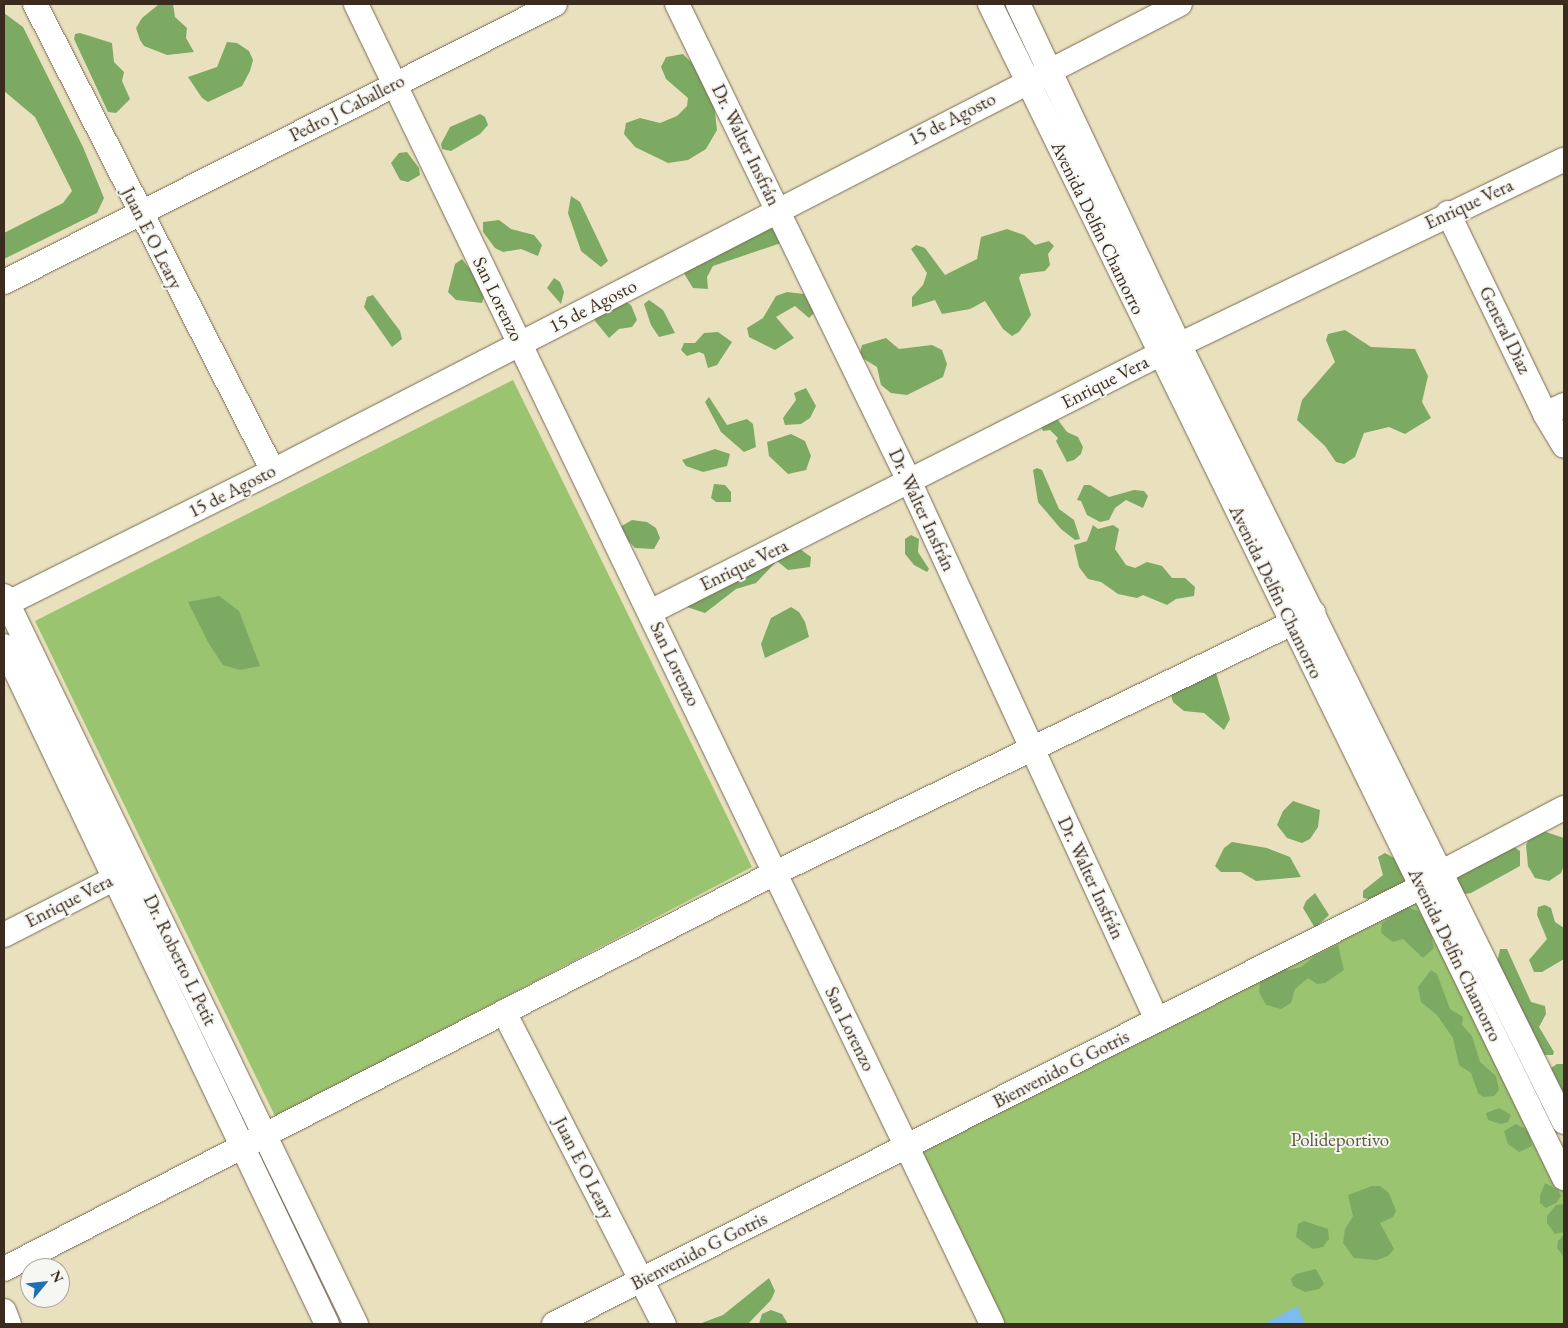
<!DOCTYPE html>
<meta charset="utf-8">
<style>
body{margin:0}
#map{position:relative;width:1568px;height:1328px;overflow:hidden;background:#e9e1be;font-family:"EB Garamond",serif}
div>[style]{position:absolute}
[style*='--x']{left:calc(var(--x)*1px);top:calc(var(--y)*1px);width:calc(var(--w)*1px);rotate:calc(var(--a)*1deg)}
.green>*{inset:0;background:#9bc470}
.forest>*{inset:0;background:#7caa62}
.water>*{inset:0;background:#7dbbf0}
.roads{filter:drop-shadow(0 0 1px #786a56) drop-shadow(0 0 1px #786a56)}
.minor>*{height:24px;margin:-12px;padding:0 12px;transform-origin:12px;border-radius:12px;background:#fff}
span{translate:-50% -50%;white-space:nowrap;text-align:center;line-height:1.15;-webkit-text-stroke:4px #f6f6f2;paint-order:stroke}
.street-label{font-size:19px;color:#3b2a1e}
.park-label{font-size:19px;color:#585837}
.frame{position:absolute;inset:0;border:5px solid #3b2a1e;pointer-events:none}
.north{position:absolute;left:20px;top:1258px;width:50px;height:50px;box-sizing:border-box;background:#f6f6f2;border:1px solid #aba49d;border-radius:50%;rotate:62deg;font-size:14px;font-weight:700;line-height:20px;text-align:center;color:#3b2a1e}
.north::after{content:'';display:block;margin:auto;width:18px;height:22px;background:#1f6fb2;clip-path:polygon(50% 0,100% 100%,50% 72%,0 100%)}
</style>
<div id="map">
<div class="green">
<i style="clip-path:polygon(513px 380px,752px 867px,276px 1118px,35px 621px)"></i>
<i style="clip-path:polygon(1421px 887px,1564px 1178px,1564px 1324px,998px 1324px,915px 1156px)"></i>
</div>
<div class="forest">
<i style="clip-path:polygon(173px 4px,175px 17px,187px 28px,186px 38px,194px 52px,167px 55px,144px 46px,140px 40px,136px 28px,142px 18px,158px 5px)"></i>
<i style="clip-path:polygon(4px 13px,23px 27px,83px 147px,104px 198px,97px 213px,4px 259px,4px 233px,63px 203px,72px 191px,35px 117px,4px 91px)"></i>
<i style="clip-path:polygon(80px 33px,112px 43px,114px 62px,124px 72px,122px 81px,130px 99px,116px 113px,108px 112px,74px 39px,75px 34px)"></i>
<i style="clip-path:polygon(227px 42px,237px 43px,249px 51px,253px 60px,250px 71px,242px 86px,208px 102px,202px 98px,188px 77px,217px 67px)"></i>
<i style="clip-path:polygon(683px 54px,700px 71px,714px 103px,717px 130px,706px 149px,688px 160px,668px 163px,635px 147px,624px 134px,626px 123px,640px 118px,660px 123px,677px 116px,687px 106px,688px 98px,666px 79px,661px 67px,666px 57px)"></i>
<i style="clip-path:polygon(480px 114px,485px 117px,488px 125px,480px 134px,451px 151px,442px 149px,441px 144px,450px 127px)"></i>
<i style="clip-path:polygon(407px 152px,419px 168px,420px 175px,408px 182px,400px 180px,391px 163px,399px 153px)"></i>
<i style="clip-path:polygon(571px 196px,580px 202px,608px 261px,601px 267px,581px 251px,568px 213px)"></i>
<i style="clip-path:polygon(499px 220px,511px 229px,534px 235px,542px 245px,538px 256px,521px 249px,503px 252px,495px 248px,483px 232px,483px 222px)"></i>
<i style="clip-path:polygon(770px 225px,783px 234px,781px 243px,713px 266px,707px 277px,708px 289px,693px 288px,685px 275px,683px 270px)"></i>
<i style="clip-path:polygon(1007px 229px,1024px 235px,1035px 245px,1049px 241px,1054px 246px,1048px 254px,1050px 265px,1045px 271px,1021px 274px,1019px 278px,1031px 315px,1019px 332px,1012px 336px,1003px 329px,985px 301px,970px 309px,942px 314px,935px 300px,912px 307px,912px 297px,923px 285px,927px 273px,911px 249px,916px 245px,925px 248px,945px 275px,977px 259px,981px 237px)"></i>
<i style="clip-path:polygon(462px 259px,479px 281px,484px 296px,482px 303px,456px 300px,448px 292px,455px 264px)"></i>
<i style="clip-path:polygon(554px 278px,560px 282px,564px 292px,561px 304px,547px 288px)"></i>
<i style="clip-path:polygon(787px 292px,804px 294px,814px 313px,809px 318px,795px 306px,776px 317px,794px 338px,775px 350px,749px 337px,747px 328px,763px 318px,776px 296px)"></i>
<i style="clip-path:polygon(373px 295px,400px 331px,402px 339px,392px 347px,364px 307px,367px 297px)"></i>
<i style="clip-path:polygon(649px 300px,663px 310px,675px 333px,659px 337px,651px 325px,644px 304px)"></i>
<i style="clip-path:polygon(624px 301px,631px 305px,637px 320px,632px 327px,619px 329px,609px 338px,595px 321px,595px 312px)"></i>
<i style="clip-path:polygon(1345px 330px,1371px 347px,1415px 349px,1428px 376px,1422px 402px,1431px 418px,1405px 434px,1389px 427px,1364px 433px,1355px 457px,1344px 464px,1336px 462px,1325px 446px,1297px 420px,1302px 400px,1335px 362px,1326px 340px,1328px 334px)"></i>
<i style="clip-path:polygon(718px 332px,732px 342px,717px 365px,708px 368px,704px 354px,699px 352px,687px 356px,681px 350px,684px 343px,695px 343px,704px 333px)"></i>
<i style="clip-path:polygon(886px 338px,899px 349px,932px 345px,942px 350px,947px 364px,943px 377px,907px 395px,891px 393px,881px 385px,877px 367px,859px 356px,862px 345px)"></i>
<i style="clip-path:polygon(806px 388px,816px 406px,810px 418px,801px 424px,785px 425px,783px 418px,796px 400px,794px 393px)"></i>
<i style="clip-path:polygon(709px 397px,727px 425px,747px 419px,753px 424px,756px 447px,744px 452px,721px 432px,705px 402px)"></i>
<i style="clip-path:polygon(1055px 416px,1067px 432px,1078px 437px,1083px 447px,1081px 454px,1074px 460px,1067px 462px,1056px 441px,1058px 438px,1050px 430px,1043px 431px,1040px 424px)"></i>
<i style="clip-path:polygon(791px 434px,805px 441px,811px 456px,806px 470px,788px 474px,769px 456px,767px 442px)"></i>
<i style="clip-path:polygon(715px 449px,730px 454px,727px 466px,703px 472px,686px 466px,682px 460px)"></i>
<i style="clip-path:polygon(1037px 468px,1042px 470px,1059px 509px,1074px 520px,1080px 539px,1075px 540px,1061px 529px,1038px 502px,1033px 470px)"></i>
<i style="clip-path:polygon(714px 484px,725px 485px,731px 492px,731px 502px,716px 502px,711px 498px)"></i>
<i style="clip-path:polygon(1084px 485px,1090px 485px,1109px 497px,1134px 490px,1144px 491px,1148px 496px,1143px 508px,1126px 500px,1115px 508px,1109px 520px,1100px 522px,1087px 515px,1081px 501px,1077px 500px)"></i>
<i style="clip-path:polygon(632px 520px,647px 522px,656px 528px,660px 538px,654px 549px,635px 548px,624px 536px,620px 527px)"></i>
<i style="clip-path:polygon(1093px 525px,1098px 529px,1113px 525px,1119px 529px,1115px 549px,1126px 565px,1135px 568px,1147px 562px,1162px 566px,1172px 578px,1185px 578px,1195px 587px,1194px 596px,1176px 599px,1167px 605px,1143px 595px,1137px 598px,1118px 594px,1101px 582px,1088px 579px,1079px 567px,1074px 545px,1087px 541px)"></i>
<i style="clip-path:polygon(911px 535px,919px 539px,918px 552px,929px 569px,927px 572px,914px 565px,905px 554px,905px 539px)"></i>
<i style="clip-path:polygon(800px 549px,811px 557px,810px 567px,788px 570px,777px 561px)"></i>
<i style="clip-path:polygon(761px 559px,775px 563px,756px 583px,736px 589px,705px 613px,681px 605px)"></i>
<i style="clip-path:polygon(219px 596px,239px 611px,260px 666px,240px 670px,223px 665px,209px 644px,188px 602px)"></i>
<i style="clip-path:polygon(791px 607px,799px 612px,805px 622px,809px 637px,765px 658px,761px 644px,771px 618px)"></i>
<i style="clip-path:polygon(1216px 673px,1230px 719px,1224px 730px,1204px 713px,1184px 711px,1173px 702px,1171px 695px,1175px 690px)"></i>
<i style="clip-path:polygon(1293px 801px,1320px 810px,1318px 827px,1310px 839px,1302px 843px,1287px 838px,1277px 825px,1283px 811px)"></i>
<i style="clip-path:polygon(1540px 830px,1564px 838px,1564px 865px,1561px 873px,1549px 881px,1535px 878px,1528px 866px,1526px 845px,1533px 832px)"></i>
<i style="clip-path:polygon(1232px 842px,1267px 848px,1290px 857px,1301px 877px,1256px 881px,1241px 872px,1221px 872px,1215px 866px,1224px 848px)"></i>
<i style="clip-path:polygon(1509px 843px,1520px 851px,1520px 866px,1471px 893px,1458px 895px,1450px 871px)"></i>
<i style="clip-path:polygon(1385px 853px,1398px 860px,1408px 880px,1374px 900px,1363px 898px,1363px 891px,1383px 875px,1378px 857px)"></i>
<i style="clip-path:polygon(1315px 893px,1329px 915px,1315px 928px,1303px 908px,1306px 901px)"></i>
<i style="clip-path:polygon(1545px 905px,1551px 908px,1555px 922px,1564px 928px,1564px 959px,1542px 972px,1534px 972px,1529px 960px,1547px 939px,1537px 915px,1538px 907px)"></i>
<i style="clip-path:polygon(1407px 907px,1418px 911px,1429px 928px,1434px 948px,1423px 958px,1403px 939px,1393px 942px,1381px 933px,1382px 923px)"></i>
<i style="clip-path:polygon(1338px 945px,1344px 970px,1325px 983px,1317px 984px,1308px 978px,1295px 989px,1291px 1003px,1281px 1009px,1266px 1005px,1259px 992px,1261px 975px,1276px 967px,1289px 970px,1301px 967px,1315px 956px)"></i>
<i style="clip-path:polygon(1500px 949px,1507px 949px,1531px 1002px,1545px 1006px,1546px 1014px,1539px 1027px,1554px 1052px,1553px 1055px,1545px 1055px,1524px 1037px,1497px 963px)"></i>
<i style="clip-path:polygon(1431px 970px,1437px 974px,1450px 1009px,1463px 1017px,1462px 1025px,1472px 1036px,1480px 1062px,1496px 1076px,1499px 1090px,1494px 1096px,1483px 1097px,1478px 1093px,1471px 1073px,1459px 1065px,1453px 1038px,1437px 1015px,1421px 1002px,1418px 987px)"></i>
<i style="clip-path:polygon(1557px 1064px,1564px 1064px,1564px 1101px,1551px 1068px)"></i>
<i style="clip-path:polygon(1499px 1108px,1511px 1115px,1508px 1122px,1501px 1124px,1488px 1120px,1486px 1113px)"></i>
<i style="clip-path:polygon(1516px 1124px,1529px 1131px,1532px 1146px,1519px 1152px,1508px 1144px,1504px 1131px)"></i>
<i style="clip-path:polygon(1545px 1183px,1558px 1190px,1561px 1196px,1556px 1203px,1546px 1208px,1540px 1203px,1540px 1196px)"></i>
<i style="clip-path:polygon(1372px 1186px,1380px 1186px,1389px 1193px,1396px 1211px,1393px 1217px,1380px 1223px,1394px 1249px,1388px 1256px,1377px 1260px,1354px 1258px,1343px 1243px,1345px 1229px,1353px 1216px,1348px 1195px)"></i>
<i style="clip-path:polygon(1564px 1204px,1564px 1232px,1555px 1234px,1547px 1223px,1547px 1216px,1556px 1205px)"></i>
<i style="clip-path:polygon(1304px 1221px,1328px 1229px,1329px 1239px,1323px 1247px,1313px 1249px,1296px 1237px,1298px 1224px)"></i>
<i style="clip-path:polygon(1564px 1235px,1564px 1257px,1557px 1248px,1558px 1241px)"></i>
<i style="clip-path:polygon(1316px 1269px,1324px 1284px,1319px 1289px,1305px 1292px,1293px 1286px,1291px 1279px,1296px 1274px)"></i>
<i style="clip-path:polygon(769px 1278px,775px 1291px,771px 1300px,748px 1324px,699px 1324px,723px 1315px)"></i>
<i style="clip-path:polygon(771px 1310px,782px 1314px,788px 1324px,759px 1324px,762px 1314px)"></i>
</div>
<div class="water">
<i style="clip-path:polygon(1297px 1306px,1305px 1324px,1264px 1324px)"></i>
</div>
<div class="roads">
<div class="minor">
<i style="--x:35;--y:4;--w:524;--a:62.99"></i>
<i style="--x:356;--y:4;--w:1465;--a:64.27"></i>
<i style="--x:677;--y:4;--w:533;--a:64.06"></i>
<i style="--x:910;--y:483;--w:591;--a:65.3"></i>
<i style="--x:990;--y:4;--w:1307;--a:63.94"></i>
<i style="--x:1018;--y:4;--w:376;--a:64.7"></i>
<i style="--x:1179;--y:344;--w:868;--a:63.67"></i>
<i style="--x:1448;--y:213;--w:223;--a:64.2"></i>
<i style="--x:1545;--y:414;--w:37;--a:59"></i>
<i style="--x:4;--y:282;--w:617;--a:-26.77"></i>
<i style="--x:1545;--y:414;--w:21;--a:-25"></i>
<i style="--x:4;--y:596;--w:809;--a:64.2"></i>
<i style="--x:4;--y:605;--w:301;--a:-26.5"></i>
<i style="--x:273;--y:471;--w:1020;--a:-27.24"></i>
<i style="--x:650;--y:612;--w:572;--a:-26.83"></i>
<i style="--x:1160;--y:354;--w:448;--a:-25.7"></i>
<i style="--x:4;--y:646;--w:751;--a:64.53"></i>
<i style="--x:4;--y:935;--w:138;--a:-27.1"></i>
<i style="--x:504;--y:1012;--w:351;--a:62.9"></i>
<i style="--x:4;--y:1269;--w:867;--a:-27.19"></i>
<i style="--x:775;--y:873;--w:598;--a:-25.79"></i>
<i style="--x:4;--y:1311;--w:14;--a:69"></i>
<i style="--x:554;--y:1324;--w:971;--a:-26.75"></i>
<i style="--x:1421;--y:887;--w:24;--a:-36"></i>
<i style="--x:1440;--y:873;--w:140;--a:-27.7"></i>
</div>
</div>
<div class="street-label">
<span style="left:347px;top:108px;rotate:-27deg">Pedro J Caballero</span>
<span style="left:952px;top:119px;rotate:-27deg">15 de Agosto</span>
<span style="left:746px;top:145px;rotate:64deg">Dr. Walter Insfrán</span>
<span style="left:1469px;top:204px;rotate:-25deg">Enrique Vera</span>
<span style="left:1098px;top:228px;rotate:64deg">Avenida Delfin Chamorro</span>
<span style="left:152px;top:238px;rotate:63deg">Juan E O Leary</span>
<span style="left:498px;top:299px;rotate:64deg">San Lorenzo</span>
<span style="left:593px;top:306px;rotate:-27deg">15 de Agosto</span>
<span style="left:1505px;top:330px;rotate:64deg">General Diaz</span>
<span style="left:1105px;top:382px;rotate:-27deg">Enrique Vera</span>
<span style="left:232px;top:491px;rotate:-27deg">15 de Agosto</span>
<span style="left:922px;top:510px;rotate:65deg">Dr. Walter Insfrán</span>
<span style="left:744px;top:565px;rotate:-26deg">Enrique Vera</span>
<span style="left:1276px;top:592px;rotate:64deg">Avenida Delfin Chamorro</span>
<span style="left:675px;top:664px;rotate:64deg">San Lorenzo</span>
<span style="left:1091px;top:878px;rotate:65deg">Dr. Walter Insfrán</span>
<span style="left:69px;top:901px;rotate:-27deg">Enrique Vera</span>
<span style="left:1455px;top:955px;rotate:64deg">Avenida Delfin Chamorro</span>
<span style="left:180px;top:960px;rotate:64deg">Dr. Roberto L Petit</span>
<span style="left:850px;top:1029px;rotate:64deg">San Lorenzo</span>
<span style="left:1061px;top:1069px;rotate:-27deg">Bienvenido G Gotris</span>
<span style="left:584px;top:1168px;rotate:63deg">Juan E O Leary</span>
<span style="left:699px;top:1251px;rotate:-27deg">Bienvenido G Gotris</span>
</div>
<div class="park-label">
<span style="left:1340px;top:1140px">Polideportivo</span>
</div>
<div class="frame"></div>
<div class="north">N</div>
</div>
